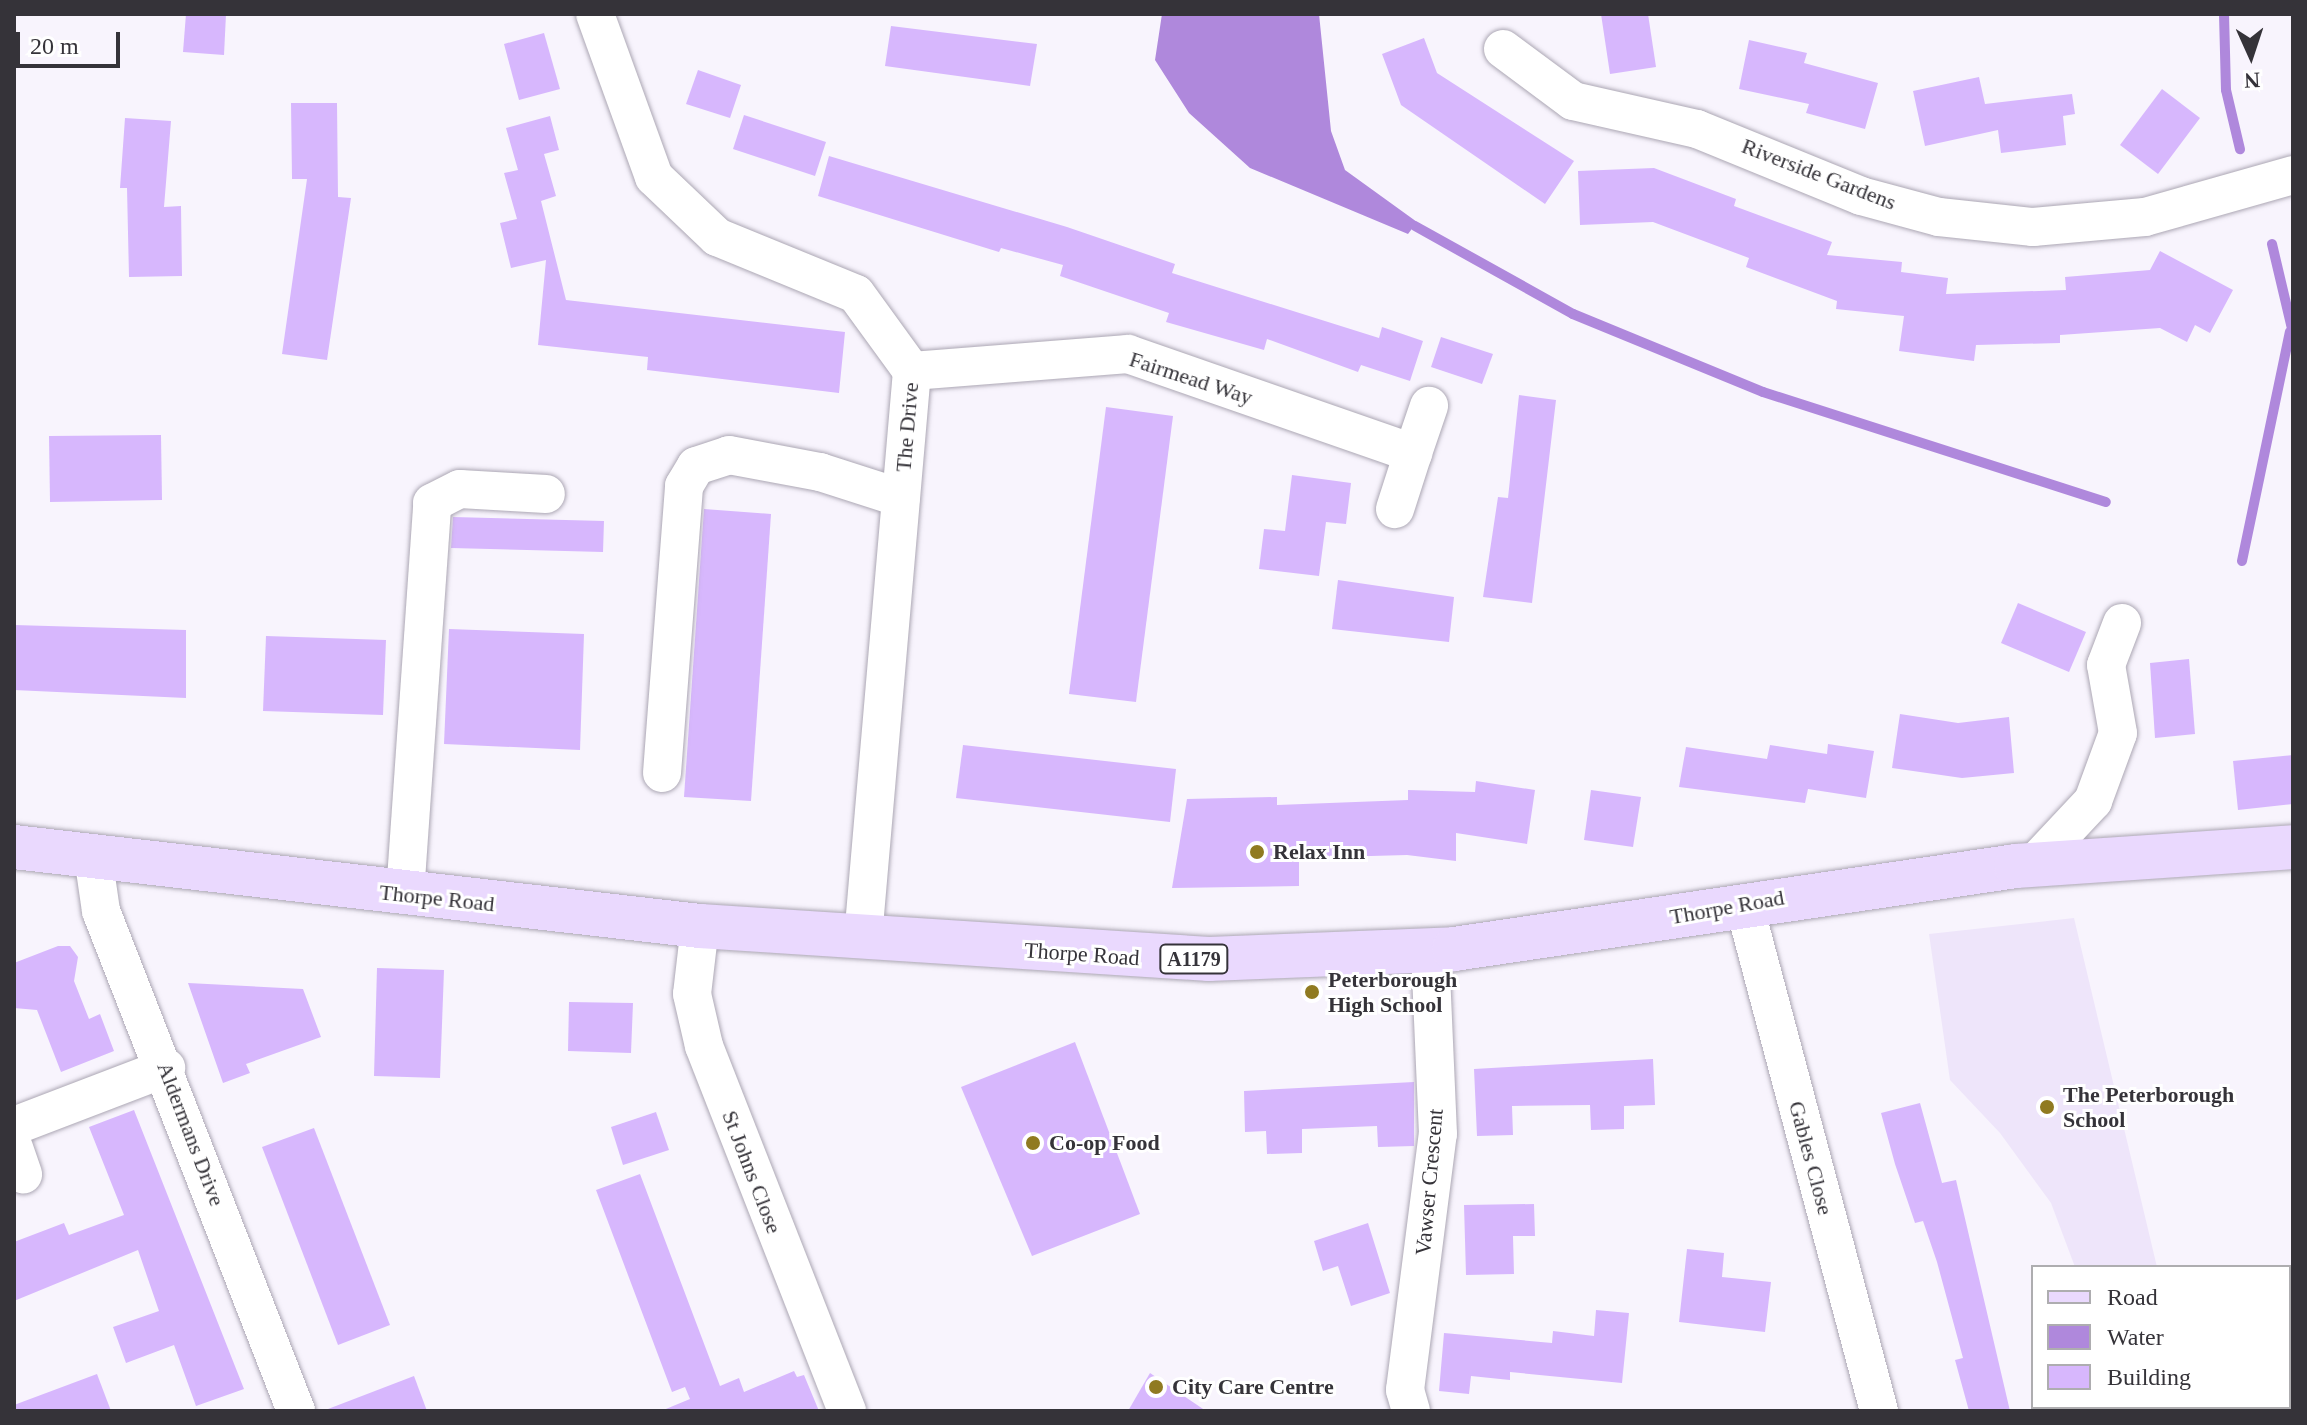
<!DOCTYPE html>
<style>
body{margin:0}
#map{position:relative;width:2307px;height:1425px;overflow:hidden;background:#f8f4fd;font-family:Georgia,serif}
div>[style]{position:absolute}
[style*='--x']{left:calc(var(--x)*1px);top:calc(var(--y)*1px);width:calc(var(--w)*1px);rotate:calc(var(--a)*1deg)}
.built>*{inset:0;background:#eee5fa}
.water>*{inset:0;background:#af88dc}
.stream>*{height:10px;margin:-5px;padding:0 5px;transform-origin:5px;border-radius:5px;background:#af88dc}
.building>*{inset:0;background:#d7b7fd}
.roads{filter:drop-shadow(0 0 2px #aca7b4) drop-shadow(0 0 2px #aca7b4)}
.minor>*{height:38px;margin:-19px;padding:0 19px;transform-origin:19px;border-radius:19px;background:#fff}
.primary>*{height:44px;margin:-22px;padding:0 22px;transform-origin:22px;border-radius:22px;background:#ead9fe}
.dots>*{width:22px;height:22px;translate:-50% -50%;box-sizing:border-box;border:4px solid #fff;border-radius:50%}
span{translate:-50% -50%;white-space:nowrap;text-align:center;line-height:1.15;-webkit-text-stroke:6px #fff;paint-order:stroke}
.shield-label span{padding:2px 6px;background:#fff;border:2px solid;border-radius:6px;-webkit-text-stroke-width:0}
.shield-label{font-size:20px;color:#353339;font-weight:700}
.street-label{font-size:22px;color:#353339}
.poi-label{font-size:22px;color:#353339;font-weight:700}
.left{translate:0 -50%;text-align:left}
.frame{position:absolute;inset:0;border:16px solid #353339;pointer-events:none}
.legend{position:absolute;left:2031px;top:1265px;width:260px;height:144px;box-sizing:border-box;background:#fff;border:2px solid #aeadb0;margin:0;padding:10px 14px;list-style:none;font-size:24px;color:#353339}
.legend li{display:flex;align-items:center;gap:16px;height:40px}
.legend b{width:40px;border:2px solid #aeadb0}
.north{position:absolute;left:2211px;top:16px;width:80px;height:80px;-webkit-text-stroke:6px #fff;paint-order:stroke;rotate:177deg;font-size:22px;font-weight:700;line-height:32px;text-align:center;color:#353339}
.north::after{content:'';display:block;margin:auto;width:28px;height:36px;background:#353339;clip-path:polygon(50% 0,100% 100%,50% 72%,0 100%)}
.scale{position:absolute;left:16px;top:32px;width:104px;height:36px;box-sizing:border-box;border:4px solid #353339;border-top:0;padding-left:10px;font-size:24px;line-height:28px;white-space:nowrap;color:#353339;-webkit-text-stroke:6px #fff;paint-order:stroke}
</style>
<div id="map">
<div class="built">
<i style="clip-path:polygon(2074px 918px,2157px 1267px,2075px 1267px,2051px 1203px,2000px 1133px,1950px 1080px,1929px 934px)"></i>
<i style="clip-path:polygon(2293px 1280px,2293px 1411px,2116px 1411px,2289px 1407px)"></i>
</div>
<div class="water">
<i style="clip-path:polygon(1162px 14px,1319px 14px,1331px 131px,1345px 170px,1417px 222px,1408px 234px,1250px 168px,1189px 113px,1155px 60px)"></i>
</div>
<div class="stream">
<i style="--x:2224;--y:14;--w:76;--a:88.5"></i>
<i style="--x:2226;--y:90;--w:61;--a:76.7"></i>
<i style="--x:1415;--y:226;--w:181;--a:29.1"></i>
<i style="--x:1573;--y:314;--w:205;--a:22.3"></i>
<i style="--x:1763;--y:392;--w:360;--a:17.8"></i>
<i style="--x:2272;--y:244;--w:91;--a:76.7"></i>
<i style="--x:2242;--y:561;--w:234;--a:-78.2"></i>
</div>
<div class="building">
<i style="clip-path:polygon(186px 14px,226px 14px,224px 55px,183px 52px)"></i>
<i style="clip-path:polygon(1601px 14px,1648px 14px,1656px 67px,1610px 74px)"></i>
<i style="clip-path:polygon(891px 26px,1037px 44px,1030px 86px,885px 66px)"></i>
<i style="clip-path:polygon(544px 33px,560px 89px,519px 100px,504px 44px)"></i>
<i style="clip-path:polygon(1424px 38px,1437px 73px,1574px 161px,1545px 204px,1401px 105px,1382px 54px)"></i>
<i style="clip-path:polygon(1749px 40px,1807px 53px,1804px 63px,1878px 83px,1865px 129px,1806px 113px,1809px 104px,1739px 89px)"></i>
<i style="clip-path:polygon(698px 70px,741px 85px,730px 118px,686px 104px)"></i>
<i style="clip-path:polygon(1979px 77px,1985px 104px,2072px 94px,2075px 114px,2063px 116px,2066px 145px,2001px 153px,1998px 130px,1925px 146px,1913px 91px)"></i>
<i style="clip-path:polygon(2162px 89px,2200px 118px,2158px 174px,2120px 145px)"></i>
<i style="clip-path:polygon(291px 103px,337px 103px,338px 197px,351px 198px,327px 360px,282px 354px,307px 179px,292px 179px)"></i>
<i style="clip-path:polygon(744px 115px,826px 142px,815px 176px,733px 149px)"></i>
<i style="clip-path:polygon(550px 116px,559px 150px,544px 154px,556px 196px,541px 201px,566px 300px,845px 332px,839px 393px,647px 370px,648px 357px,538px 345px,546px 260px,511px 268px,500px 223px,517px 219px,504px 173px,518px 170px,506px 128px)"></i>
<i style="clip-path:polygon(125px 118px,171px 121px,164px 207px,181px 206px,182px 276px,129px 277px,127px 188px,120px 188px)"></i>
<i style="clip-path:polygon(829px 156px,1067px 227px,1175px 264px,1172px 273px,1379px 338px,1382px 327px,1423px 341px,1410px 381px,1361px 365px,1358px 372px,1267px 339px,1264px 350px,1166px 322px,1169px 313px,1060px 276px,1063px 265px,1001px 248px,999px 252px,818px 196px)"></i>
<i style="clip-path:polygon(1654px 168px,1736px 199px,1734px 206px,1832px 242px,1827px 255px,1902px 262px,1901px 272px,1948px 278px,1946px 294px,2066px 290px,2065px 277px,2150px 270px,2160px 251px,2233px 290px,2210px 333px,2195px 325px,2187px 342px,2160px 328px,2060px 335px,2060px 343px,1976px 345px,1974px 361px,1899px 351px,1904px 316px,1836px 309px,1837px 301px,1746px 267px,1749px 258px,1653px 222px,1580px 225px,1578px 171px)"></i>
<i style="clip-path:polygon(1441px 337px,1493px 354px,1482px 384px,1431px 367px)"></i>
<i style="clip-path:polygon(1519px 395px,1556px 400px,1532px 603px,1483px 597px,1498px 497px,1508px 498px)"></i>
<i style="clip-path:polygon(1106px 407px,1173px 416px,1136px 702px,1069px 694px)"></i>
<i style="clip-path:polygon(161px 435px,162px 500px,50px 502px,49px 436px)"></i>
<i style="clip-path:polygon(1292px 475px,1351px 483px,1346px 524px,1326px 522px,1319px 576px,1259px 569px,1264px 529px,1285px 531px)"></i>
<i style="clip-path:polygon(704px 509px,771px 514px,751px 801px,684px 797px)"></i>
<i style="clip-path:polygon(453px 517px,604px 521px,603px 552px,451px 548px)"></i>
<i style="clip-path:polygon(1338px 580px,1454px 597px,1449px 642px,1332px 629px)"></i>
<i style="clip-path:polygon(2018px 603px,2086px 632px,2069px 672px,2001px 643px)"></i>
<i style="clip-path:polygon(14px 625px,186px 630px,186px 698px,14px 690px)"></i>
<i style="clip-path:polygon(449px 629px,584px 634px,580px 750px,444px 744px)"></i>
<i style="clip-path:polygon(266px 636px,386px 640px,383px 715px,263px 711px)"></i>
<i style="clip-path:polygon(2189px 659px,2195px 734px,2155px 738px,2150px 663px)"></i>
<i style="clip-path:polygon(1900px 714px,1958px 723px,2009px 717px,2014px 773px,1962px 778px,1892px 768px)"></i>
<i style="clip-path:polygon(1828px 744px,1874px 751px,1866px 798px,1808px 789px,1805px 803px,1679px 787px,1686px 747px,1767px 759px,1770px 745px,1827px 754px)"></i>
<i style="clip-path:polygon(963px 745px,1176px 769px,1170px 822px,956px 798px)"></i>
<i style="clip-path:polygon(2293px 755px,2293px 804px,2238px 810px,2233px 761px)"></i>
<i style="clip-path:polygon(1476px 781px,1535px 790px,1527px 844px,1456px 833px,1456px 861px,1407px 855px,1299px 858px,1299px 886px,1172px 888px,1187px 799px,1277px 797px,1277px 805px,1408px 800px,1408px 790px,1475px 792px)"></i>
<i style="clip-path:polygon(1591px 790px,1641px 797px,1633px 847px,1584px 840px)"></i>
<i style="clip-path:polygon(58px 946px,70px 946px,78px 957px,74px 981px,89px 1019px,100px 1014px,114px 1051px,61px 1072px,37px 1010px,14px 1008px,14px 963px)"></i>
<i style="clip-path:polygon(377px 968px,444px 970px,440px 1078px,374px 1076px)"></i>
<i style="clip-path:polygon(188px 983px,303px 989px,321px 1037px,246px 1064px,250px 1073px,223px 1083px)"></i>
<i style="clip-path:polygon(569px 1002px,633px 1003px,631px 1053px,568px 1051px)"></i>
<i style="clip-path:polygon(1075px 1042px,1140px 1214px,1032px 1256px,961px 1087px)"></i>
<i style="clip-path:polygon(1653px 1059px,1655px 1105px,1624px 1106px,1624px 1129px,1591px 1130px,1590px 1105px,1512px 1106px,1513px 1135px,1477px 1136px,1474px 1069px)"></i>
<i style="clip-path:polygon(1414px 1082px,1414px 1146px,1378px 1147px,1377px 1126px,1302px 1129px,1302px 1153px,1267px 1154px,1266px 1131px,1245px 1132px,1244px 1091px)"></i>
<i style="clip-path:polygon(1920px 1103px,1942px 1183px,1956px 1180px,2010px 1411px,1969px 1411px,1955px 1360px,1963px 1358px,1937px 1262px,1923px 1221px,1915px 1223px,1895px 1164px,1881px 1113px)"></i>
<i style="clip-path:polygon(134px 1110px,244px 1389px,196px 1406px,174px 1345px,126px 1363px,113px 1327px,159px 1311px,138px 1250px,14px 1301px,14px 1242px,64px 1223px,69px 1235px,124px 1215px,89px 1127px)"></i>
<i style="clip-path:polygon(656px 1112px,669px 1150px,623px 1165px,611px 1127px)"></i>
<i style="clip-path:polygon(314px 1128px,390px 1325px,338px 1345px,262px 1147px)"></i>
<i style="clip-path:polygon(640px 1174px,720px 1386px,739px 1378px,744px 1392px,794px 1371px,797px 1377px,804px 1375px,819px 1411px,661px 1411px,690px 1399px,685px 1387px,672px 1392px,596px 1190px)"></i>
<i style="clip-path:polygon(1534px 1204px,1535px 1236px,1513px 1236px,1514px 1274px,1466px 1275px,1464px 1205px)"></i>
<i style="clip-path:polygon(1368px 1223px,1390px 1293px,1351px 1306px,1338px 1266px,1323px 1271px,1314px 1241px)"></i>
<i style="clip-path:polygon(1687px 1249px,1724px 1253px,1722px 1277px,1771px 1282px,1765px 1332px,1679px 1322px)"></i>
<i style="clip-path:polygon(1596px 1310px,1629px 1313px,1622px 1383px,1510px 1372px,1510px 1380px,1471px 1376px,1469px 1394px,1439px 1391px,1444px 1333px,1552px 1343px,1553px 1331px,1594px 1336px)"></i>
<i style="clip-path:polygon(1150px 1373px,1206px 1411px,1128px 1411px)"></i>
<i style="clip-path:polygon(97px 1374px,111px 1411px,14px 1411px,14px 1405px)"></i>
<i style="clip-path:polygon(414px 1376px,427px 1411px,328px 1411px,328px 1409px)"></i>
</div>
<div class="roads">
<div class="minor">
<i style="--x:595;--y:14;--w:173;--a:70.1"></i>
<i style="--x:654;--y:177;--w:87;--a:43.6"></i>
<i style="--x:717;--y:237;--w:150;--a:22.3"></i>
<i style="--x:856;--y:294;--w:95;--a:54"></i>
<i style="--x:912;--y:371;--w:569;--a:94.94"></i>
<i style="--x:1503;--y:49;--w:87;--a:36.6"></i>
<i style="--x:1573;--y:101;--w:127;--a:12.7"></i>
<i style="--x:1697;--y:129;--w:177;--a:22.2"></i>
<i style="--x:1861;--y:196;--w:81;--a:15.1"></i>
<i style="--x:1939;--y:217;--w:95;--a:6.1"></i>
<i style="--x:2033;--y:227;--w:112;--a:-5.1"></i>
<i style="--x:2145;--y:217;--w:154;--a:-15.8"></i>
<i style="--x:912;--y:371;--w:217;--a:-4.5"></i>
<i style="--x:1128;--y:354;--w:302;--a:19.2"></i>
<i style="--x:1413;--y:453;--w:59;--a:107.8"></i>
<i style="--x:1413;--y:453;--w:50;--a:-71.2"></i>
<i style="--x:662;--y:773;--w:288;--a:-85.6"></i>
<i style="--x:684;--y:486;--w:23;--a:-59"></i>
<i style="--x:696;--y:466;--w:35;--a:-18"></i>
<i style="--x:729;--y:455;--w:93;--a:10.6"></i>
<i style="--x:820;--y:472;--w:85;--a:17.8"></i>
<i style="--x:93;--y:856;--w:56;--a:81.7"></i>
<i style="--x:101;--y:911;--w:537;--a:68.69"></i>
<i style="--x:2033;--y:865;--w:88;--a:-46.8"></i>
<i style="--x:2093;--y:801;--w:72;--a:-69.8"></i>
<i style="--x:2118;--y:733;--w:69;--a:-100"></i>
<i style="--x:2106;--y:665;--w:45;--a:-69.1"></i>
<i style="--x:405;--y:894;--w:392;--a:-86"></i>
<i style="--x:432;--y:503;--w:31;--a:-27"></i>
<i style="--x:460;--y:489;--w:86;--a:3.3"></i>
<i style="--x:1744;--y:904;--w:525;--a:75.09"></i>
<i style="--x:700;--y:926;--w:68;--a:96.7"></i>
<i style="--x:692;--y:994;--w:53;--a:77"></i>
<i style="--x:704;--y:1046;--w:392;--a:68.6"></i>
<i style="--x:14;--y:1126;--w:163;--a:-20.9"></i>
<i style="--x:14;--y:1148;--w:28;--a:71"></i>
<i style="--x:1411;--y:1411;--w:22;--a:-106"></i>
<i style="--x:1405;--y:1390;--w:258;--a:-82.7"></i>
<i style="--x:1438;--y:1134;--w:183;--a:-92.5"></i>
</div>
<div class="primary">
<i style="--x:14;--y:847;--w:691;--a:6.57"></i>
<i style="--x:700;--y:926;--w:510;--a:3.71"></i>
<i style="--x:1209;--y:959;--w:245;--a:-2.3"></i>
<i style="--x:1454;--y:949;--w:568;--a:-8.4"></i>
<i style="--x:2016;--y:866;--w:278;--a:-3.9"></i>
</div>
</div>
<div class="dots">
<i style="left:1257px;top:852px;background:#907a21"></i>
<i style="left:1312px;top:992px;background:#907a21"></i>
<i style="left:2047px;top:1107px;background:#907a21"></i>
<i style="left:1033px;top:1143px;background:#907a21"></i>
<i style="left:1156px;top:1387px;background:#907a21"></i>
</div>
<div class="shield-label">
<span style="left:1194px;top:959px">A1179</span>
</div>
<div class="street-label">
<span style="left:1819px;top:174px;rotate:21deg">Riverside Gardens</span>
<span style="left:1191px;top:378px;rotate:18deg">Fairmead Way</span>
<span style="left:907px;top:427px;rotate:-85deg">The Drive</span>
<span style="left:437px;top:898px;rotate:6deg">Thorpe Road</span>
<span style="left:1727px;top:907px;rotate:-10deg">Thorpe Road</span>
<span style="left:1082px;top:954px;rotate:4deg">Thorpe Road</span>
<span style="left:191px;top:1134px;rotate:69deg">Aldermans Drive</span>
<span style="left:1811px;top:1158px;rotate:75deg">Gables Close</span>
<span style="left:752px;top:1172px;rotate:69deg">St Johns Close</span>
<span style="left:1429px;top:1182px;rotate:-85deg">Vawser Crescent</span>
</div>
<div class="poi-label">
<span class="left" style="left:1273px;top:852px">Relax Inn</span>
<span class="left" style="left:1328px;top:992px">Peterborough<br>High School</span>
<span class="left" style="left:2063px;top:1107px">The Peterborough<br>School</span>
<span class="left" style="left:1049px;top:1143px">Co-op Food</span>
<span class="left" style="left:1172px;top:1387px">City Care Centre</span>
</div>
<div class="frame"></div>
<ul class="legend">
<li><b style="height:10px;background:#ead9fe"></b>Road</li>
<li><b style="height:22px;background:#af88dc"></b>Water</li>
<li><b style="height:22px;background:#d7b7fd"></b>Building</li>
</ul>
<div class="north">N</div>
<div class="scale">20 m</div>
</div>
